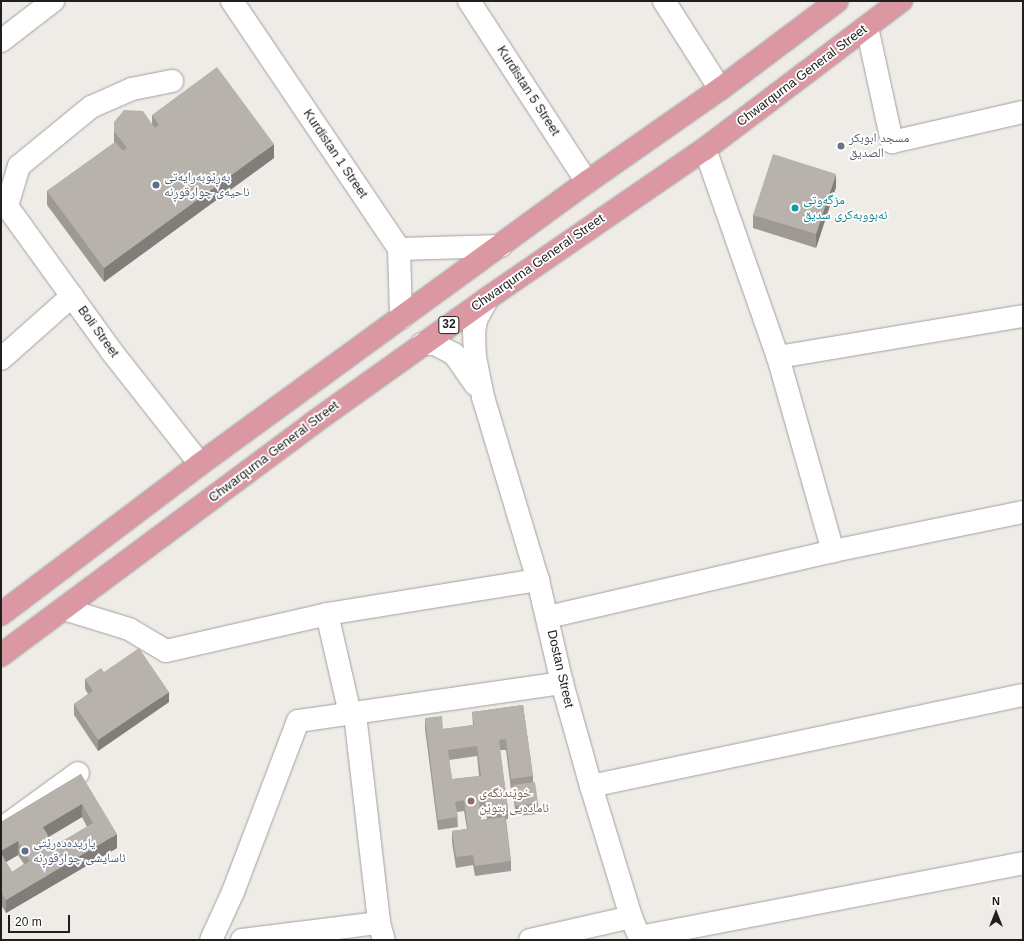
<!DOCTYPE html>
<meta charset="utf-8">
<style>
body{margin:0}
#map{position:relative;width:1024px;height:941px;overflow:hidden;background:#efece7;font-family:Helvetica,"Noto Naskh Arabic",sans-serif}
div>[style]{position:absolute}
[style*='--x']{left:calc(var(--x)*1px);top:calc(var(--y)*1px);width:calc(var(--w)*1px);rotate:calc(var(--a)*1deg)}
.roads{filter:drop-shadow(0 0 1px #a0a0a0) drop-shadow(0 0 1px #a0a0a0)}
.minor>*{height:22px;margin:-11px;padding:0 11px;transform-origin:11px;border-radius:11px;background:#fff}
.highway>*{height:22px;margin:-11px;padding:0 11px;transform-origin:11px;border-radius:11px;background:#dc98a2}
.wall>*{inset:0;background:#9e9995}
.shaded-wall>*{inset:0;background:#817d79}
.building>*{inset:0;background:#b8b2ad}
.dots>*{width:11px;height:11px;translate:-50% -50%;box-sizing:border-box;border:2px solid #fff;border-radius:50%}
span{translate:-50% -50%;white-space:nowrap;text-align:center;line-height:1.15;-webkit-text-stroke:3.5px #fff;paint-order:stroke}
.shield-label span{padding:1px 3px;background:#fff;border:1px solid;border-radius:3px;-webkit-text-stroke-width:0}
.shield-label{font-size:12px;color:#1f1f1f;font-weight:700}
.street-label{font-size:13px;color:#1f1f1f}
.worship-label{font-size:13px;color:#5b616d}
.left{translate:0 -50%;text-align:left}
.service-label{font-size:13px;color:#4e5e75}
.culture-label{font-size:13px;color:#0d838f}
.education-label{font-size:13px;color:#785e54}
.frame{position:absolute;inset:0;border:2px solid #1f1f1f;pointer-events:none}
.north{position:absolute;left:976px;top:893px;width:40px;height:40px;-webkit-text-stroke:3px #fff;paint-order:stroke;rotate:0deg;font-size:11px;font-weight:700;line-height:16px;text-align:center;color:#1f1f1f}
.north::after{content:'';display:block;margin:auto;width:14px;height:18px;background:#1f1f1f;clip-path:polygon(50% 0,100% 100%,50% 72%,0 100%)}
.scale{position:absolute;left:8px;top:915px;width:62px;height:18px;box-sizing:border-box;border:2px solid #1f1f1f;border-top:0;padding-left:5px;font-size:12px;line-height:14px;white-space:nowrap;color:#1f1f1f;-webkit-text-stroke:3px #fff;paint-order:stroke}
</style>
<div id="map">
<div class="roads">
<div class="minor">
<i style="--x:232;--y:1;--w:299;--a:56"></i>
<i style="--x:399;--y:249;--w:69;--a:88.3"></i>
<i style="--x:469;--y:1;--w:216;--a:56.9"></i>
<i style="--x:664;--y:1;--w:104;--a:57.5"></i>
<i style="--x:867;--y:27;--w:118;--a:77.7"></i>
<i style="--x:892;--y:142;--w:134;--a:-12.9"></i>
<i style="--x:1;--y:41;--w:66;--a:-37.6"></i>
<i style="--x:705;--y:149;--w:220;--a:70.7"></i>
<i style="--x:778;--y:357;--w:202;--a:74.2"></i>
<i style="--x:1;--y:198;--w:190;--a:54.2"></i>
<i style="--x:112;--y:352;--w:142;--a:51.8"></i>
<i style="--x:7;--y:206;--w:42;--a:-73.3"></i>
<i style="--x:19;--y:166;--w:93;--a:-39.3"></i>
<i style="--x:91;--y:107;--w:45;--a:-23.7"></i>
<i style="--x:132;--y:89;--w:41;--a:-11.3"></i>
<i style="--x:399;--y:249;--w:102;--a:-1.7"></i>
<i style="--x:488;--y:298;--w:25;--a:119"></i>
<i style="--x:476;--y:320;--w:12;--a:99"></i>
<i style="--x:474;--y:332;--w:25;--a:88"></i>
<i style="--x:475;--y:357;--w:41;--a:78.7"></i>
<i style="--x:483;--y:397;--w:191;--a:73.3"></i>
<i style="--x:538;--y:580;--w:106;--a:76.9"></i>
<i style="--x:562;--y:683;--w:107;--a:74.3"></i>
<i style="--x:591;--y:786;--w:137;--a:73"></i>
<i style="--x:631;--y:917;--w:25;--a:67"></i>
<i style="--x:422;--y:344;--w:13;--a:0"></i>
<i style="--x:435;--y:344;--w:21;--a:28"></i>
<i style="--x:454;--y:354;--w:37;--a:55"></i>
<i style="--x:778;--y:357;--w:248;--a:-9.5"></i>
<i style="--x:1;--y:359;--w:95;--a:-41.6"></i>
<i style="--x:64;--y:609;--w:68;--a:17.1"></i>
<i style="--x:129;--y:629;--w:43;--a:30.7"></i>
<i style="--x:166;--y:651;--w:165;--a:-12.9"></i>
<i style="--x:327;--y:614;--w:214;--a:-9.2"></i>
<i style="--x:327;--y:614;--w:103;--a:77"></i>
<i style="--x:548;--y:617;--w:293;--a:-13"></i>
<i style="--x:833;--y:551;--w:194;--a:-11.6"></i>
<i style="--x:355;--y:714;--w:210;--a:83.4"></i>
<i style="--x:379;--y:923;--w:18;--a:74"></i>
<i style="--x:591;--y:786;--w:441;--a:-11.9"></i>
<i style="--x:1;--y:829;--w:95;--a:-36"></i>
<i style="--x:640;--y:937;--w:390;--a:-10.9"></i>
<i style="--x:211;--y:940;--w:53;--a:-65.4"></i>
<i style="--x:233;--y:892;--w:183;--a:-69.2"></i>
<i style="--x:298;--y:721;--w:267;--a:-8.2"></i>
<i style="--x:242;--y:940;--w:138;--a:-7.1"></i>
<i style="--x:530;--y:940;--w:104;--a:-12.8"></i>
</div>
<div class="highway">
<i style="--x:1;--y:614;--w:249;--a:-37"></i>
<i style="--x:200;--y:464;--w:479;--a:-36.1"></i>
<i style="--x:587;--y:182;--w:162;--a:-35"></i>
<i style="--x:720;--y:89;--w:146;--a:-36.9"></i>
<i style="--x:1;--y:655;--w:389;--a:-36.6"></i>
<i style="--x:313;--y:423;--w:215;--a:-35.5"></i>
<i style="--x:488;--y:298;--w:263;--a:-34.5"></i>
<i style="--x:705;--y:149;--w:246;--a:-37.1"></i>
</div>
</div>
<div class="wall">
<i style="clip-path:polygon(152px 115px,274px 158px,104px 282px,47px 205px,47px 191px,114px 143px,114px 122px,152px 124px)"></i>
<i style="clip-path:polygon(836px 187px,816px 248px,753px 228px,753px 215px)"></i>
<i style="clip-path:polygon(104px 672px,169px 702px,98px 751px,74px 715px,74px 704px,88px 694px,85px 689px,85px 679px)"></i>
<i style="clip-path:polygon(evenodd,523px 705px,533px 776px,533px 782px,538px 803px,538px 814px,516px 816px,513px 795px,513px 789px,511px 790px,506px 750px,500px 750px,508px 809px,508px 819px,506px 819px,511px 861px,511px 871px,475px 876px,473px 865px,456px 868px,452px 842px,452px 831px,467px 829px,464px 811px,457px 812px,458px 827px,438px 830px,425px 729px,425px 718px,443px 729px,473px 725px,472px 712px,523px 705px,477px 756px,479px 776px,452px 779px,449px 760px,477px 756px,523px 705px,480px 810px,485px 810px,487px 819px,481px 820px,480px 810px)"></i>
<i style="clip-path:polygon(evenodd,81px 774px,117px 848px,6px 913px,1px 905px,1px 822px,81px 774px,82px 817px,87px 827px,54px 846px,49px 837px,82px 817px,81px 774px,18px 855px,24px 864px,12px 872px,6px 862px,18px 855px)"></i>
</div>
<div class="shaded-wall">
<i style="clip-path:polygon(274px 144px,274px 158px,104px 282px,104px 268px)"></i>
<i style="clip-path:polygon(836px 174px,836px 187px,816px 248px,816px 234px)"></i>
<i style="clip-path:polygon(169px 692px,169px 702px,98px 751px,98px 740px)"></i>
<i style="clip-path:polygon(82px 804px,82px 817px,43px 840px,43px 827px)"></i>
<i style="clip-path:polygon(117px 834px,117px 848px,6px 913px,6px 900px)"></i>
<i style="clip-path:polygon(18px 841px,18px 855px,1px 865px,1px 851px)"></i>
</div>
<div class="building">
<i style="clip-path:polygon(217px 67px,274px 144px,104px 268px,47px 191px,115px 142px,123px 151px,127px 148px,114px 131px,114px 122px,124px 110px,143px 111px,155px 128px,159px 125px,152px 115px)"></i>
<i style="clip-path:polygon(773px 154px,836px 174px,816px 234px,753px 215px)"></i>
<i style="clip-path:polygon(139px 648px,169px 692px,98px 740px,74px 704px,93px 691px,85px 679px,101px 668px,104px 672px)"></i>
<i style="clip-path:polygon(evenodd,523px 705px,533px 776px,511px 779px,506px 739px,499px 740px,508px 809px,487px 811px,485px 799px,479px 800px,481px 820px,505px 817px,511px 861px,475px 866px,473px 855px,456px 857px,452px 831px,468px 829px,464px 800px,455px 802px,458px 817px,438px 820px,425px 718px,442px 716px,443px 729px,474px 725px,472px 712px,523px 705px,477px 746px,481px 776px,452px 779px,448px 750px,477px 746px)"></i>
<i style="clip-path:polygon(evenodd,81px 774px,117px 834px,6px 900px,1px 892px,1px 853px,12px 872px,30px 861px,18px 841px,1px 851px,1px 822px,81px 774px,82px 804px,93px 823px,54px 846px,43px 827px,82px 804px)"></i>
<i style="clip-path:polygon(535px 782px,538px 803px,516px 806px,513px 785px)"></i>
</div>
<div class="dots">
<i style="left:841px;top:146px;background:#6b7280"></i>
<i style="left:156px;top:185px;background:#5c6f8a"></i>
<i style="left:795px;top:208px;background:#0f9aa8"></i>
<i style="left:471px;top:801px;background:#8d6e63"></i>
<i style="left:25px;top:851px;background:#5c6f8a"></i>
</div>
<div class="shield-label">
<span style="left:449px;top:325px">32</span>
</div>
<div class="street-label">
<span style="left:802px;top:76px;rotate:-37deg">Chwarqurna General Street</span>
<span style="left:528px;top:91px;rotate:57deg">Kurdistan 5 Street</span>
<span style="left:335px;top:154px;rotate:56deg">Kurdistan 1 Street</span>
<span style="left:538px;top:263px;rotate:-35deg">Chwarqurna General Street</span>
<span style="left:98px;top:332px;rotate:54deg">Boli Street</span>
<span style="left:274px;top:452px;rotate:-37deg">Chwarqurna General Street</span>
<span style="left:560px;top:669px;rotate:77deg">Dostan Street</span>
</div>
<div class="worship-label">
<span class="left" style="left:849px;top:146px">مسجد ابوبكر<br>الصديق</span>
</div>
<div class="service-label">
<span class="left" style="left:164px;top:185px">بەڕێوبەرایەتی<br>ناحیەی چوارقوڕنە</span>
<span class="left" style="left:33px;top:851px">یاریدەدەرێتی<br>ئاسایشی چوارقوڕنە</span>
</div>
<div class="culture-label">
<span class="left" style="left:803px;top:208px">مزگەوتی<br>ئەبووبەکری سدیق</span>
</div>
<div class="education-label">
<span class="left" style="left:479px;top:801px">خوێندنگەی<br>ئامادەیی بتوێن</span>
</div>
<div class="frame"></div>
<div class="north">N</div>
<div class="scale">20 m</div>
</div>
